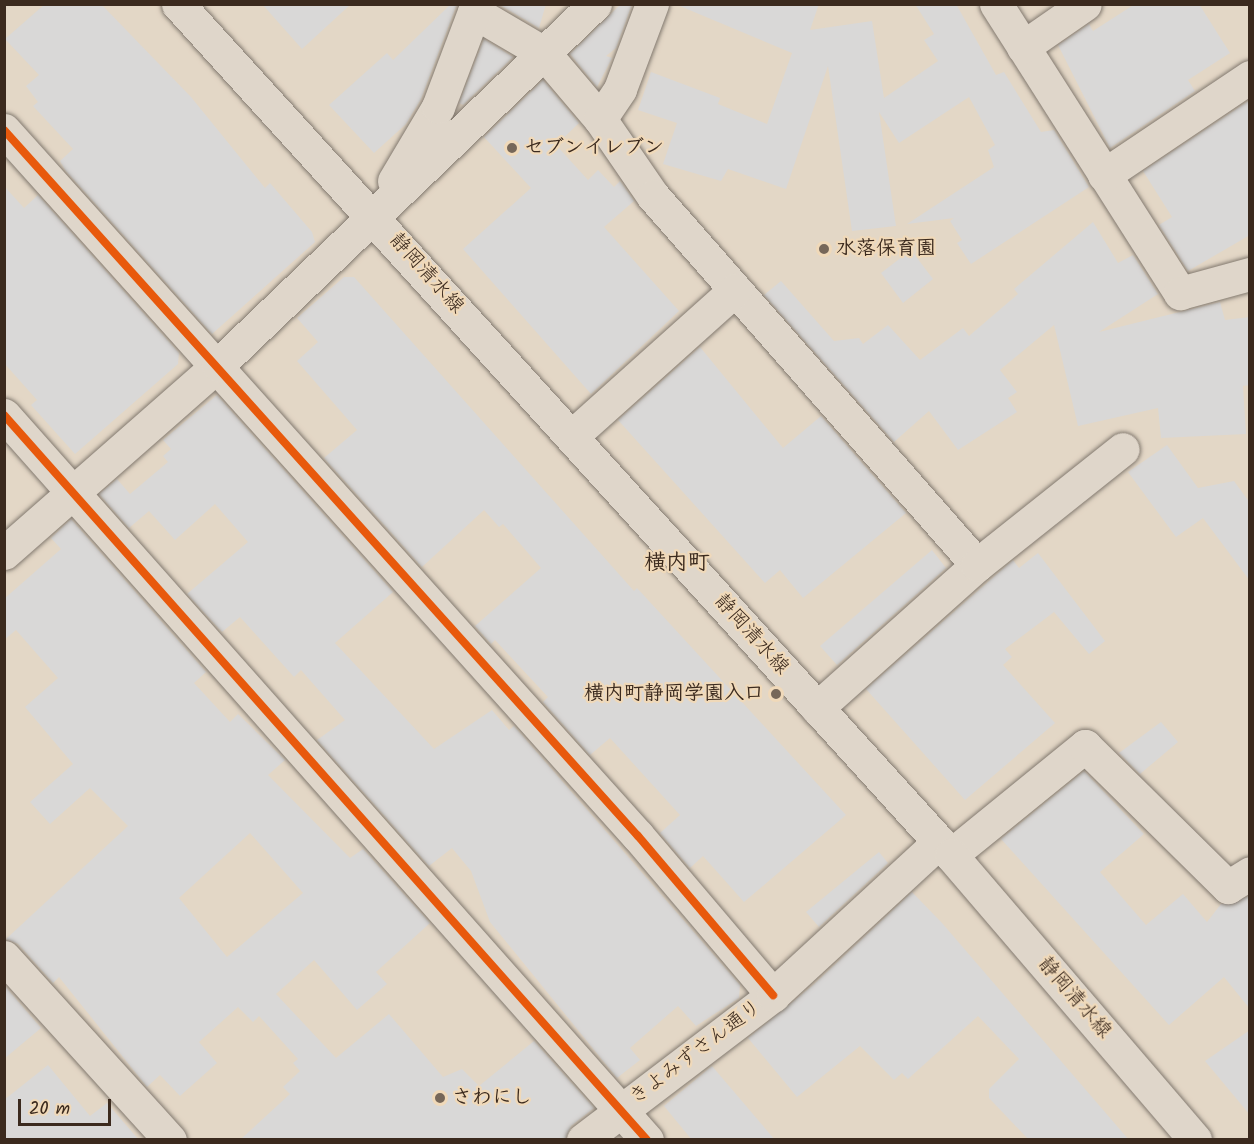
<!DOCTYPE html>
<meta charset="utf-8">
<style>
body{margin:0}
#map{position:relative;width:1254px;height:1144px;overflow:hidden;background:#e3d7c6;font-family:Kalam,"Klee One",sans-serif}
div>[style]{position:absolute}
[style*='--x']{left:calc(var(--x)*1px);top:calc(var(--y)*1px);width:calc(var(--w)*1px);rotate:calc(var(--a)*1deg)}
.building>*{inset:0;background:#d9d8d7}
.roads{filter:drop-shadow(0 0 2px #82796f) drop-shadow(0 0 2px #82796f)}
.minor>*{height:33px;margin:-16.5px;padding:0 16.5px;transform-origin:16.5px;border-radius:16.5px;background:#dfd6ca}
.primary>*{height:33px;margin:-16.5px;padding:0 16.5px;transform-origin:16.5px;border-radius:16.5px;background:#dfd6ca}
.cycleway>*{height:8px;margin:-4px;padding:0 4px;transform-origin:4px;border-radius:4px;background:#e8590c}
.dots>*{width:16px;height:16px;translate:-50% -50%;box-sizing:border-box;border:3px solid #f0d9b9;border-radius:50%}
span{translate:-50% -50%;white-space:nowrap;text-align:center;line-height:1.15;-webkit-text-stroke:4.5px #f0d9b9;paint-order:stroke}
.poi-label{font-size:20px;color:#3b2a1e;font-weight:700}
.left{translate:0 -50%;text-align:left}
.right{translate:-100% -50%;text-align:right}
.street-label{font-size:20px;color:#3b2a1e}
.quarter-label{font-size:22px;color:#3b2a1e;font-weight:700}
.frame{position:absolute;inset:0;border:6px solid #3b2a1e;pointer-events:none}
.scale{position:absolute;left:18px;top:1099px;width:93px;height:27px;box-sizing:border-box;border:3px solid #3b2a1e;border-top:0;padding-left:8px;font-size:18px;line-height:21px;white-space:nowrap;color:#3b2a1e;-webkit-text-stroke:4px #f0d9b9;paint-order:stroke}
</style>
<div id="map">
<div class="building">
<i style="clip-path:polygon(45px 4px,101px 4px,191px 97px,265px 188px,270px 183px,312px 232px,315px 242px,212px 334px,65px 170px,60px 161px,73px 149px,33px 106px,38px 102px,26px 86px,39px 75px,5px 39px)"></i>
<i style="clip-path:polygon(262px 4px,351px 4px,302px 49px)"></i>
<i style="clip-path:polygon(451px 4px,457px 4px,421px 99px,406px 124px,374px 153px,329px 105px,387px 53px,393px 60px)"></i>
<i style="clip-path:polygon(498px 4px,546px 4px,539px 28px)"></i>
<i style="clip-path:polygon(621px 4px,632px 4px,616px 48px,606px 56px,612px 58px,597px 87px,570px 54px)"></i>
<i style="clip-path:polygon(675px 4px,819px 4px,810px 30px,872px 21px,884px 98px,938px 61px,924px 40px,934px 34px,915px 4px,956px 4px,996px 75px,1004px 72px,1041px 132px,1054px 130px,1089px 187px,971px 264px,957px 243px,962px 240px,950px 221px,954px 218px,907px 224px,994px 167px,988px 150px,995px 145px,969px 97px,899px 143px,879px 112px,896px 226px,852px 231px,828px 66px,786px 189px,728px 169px,721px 181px,663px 164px,677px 123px,638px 110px,651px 72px,720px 98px,718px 104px,767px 124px,792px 53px)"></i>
<i style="clip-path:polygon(1135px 4px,1199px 4px,1230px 53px,1188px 80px,1195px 91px,1110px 148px,1058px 45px,1089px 24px,1093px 31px)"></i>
<i style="clip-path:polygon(484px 39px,513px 57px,463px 105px,459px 103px)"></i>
<i style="clip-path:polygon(543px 80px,579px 123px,556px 145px,588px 180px,598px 170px,614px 187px,620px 181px,634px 201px,604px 227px,679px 311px,591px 394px,463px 249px,531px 188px,484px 137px)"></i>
<i style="clip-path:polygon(1250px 100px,1250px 235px,1188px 271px,1159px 225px,1172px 217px,1143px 171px)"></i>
<i style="clip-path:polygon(4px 186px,24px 208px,38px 195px,179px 353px,178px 364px,75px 454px,31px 405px,37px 400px,4px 363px)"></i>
<i style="clip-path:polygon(1093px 222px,1118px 263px,1133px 255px,1158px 294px,1099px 332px,1220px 302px,1225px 320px,1250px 317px,1250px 385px,1243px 386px,1246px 434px,1161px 438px,1158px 408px,1078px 426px,1054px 325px,1000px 370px,1017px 392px,1008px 398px,1017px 412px,958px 450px,929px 411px,894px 442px,764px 295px,781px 281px,834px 341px,859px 338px,863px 344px,888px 325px,920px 360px,963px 328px,969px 336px,1018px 294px,1014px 289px)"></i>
<i style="clip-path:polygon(911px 250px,933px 279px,903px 303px,881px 273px)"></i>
<i style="clip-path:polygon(344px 277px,354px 277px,634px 591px,637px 588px,846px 815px,744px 902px,703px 856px,690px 868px,660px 833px,680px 815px,610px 738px,590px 755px,543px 702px,548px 697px,495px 640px,491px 644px,475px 626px,541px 568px,503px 524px,499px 527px,484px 510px,422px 567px,324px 458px,357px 430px,297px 361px,318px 342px,297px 318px)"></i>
<i style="clip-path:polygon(700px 347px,783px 448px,821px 416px,906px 513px,803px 598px,780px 570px,765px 583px,618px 420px)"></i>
<i style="clip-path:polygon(217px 395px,393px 592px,335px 643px,434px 749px,492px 710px,509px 730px,514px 726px,740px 985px,739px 998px,696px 1026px,678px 1006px,630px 1048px,640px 1060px,617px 1078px,490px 922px,471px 871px,452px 848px,429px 866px,317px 740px,345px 720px,301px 670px,294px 677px,240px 617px,222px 632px,187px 594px,248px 542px,215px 504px,175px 540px,149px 511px,129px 528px,99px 494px,117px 479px,130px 494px,168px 462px,163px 456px,171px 449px,163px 440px)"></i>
<i style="clip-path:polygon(1167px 445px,1198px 488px,1234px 481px,1250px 503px,1250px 581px,1203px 518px,1176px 537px,1128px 472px)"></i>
<i style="clip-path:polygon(evenodd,71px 519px,206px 672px,194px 683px,230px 722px,238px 714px,285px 760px,268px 775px,350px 858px,363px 849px,430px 923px,376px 972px,387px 984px,357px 1010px,314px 960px,276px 994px,336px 1058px,389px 1014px,443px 1077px,462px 1069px,479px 1086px,534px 1041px,594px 1108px,571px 1126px,565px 1140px,240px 1140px,290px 1094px,283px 1087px,300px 1071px,293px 1063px,298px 1059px,259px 1016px,253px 1022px,238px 1007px,199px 1042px,217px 1063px,180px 1096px,160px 1075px,147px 1087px,59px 977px,53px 983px,18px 944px,6px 939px,128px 826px,90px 788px,50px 824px,30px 802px,73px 764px,25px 707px,58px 678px,16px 630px,4px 640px,4px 599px,61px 549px,51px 538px,71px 519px,250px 833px,303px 893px,227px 957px,179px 898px,250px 833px)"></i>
<i style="clip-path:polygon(932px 550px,946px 568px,837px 665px,820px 646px)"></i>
<i style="clip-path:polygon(1038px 553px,1105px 641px,1089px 654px,1054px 612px,1005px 649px,1012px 657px,1003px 665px,1055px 723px,965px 800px,866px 689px,1013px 560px,1019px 568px)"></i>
<i style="clip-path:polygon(1161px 722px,1178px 742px,1140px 774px,1119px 753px)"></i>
<i style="clip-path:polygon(1084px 771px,1144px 834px,1100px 872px,1146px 925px,1183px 894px,1207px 922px,1221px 904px,1250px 896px,1250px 1009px,1224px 977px,1169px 1025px,1001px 839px)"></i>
<i style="clip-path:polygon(879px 852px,888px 863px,819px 927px,806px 912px)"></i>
<i style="clip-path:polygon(912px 892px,942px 923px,1129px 1140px,1029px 1140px,989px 1098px,989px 1089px,1019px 1059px,978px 1016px,908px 1079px,902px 1073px,894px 1080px,860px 1046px,797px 1097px,748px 1038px,812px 986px)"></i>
<i style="clip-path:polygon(4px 985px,41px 1028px,4px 1059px)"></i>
<i style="clip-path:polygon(1250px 1030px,1250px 1115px,1205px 1061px)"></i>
<i style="clip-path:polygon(48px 1065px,90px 1116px,107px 1103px,139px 1140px,4px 1140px,4px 1100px)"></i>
<i style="clip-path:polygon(712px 1066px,775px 1140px,692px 1140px,664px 1106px)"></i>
</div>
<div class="roads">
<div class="minor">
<i style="--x:996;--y:4;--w:343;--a:57.5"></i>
<i style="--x:1180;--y:293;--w:73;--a:-15.2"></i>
<i style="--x:474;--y:12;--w:81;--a:30.4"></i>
<i style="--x:544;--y:53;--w:87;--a:49.7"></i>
<i style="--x:600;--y:119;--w:93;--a:55.5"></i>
<i style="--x:653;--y:196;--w:491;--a:48.7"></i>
<i style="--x:1023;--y:47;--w:75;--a:-34.7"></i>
<i style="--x:600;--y:119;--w:36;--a:-56"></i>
<i style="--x:620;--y:89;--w:91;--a:-69.4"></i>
<i style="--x:4;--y:130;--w:949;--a:48.08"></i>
<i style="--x:638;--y:836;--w:209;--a:49.7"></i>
<i style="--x:1104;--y:175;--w:176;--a:-33.9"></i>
<i style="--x:394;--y:181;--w:86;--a:-59.3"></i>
<i style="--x:438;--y:107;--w:110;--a:-69.3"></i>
<i style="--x:4;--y:415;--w:969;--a:48.43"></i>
<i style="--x:572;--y:436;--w:219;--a:-41.9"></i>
<i style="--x:4;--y:553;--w:285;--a:-41.3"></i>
<i style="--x:218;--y:365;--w:522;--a:-43.76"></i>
<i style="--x:817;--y:708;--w:215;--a:-41.8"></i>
<i style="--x:977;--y:565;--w:186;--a:-38.5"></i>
<i style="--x:951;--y:855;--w:173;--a:-39.1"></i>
<i style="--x:1085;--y:746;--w:201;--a:44.6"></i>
<i style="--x:1228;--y:887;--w:26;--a:-32"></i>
<i style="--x:4;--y:957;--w:247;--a:47.8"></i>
<i style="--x:583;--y:1140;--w:239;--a:-37.3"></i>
<i style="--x:773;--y:995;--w:226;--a:-42.7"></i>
</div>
<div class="primary">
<i style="--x:178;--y:4;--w:1150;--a:47.75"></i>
<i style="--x:951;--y:855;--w:375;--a:49.4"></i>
</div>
</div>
<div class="cycleway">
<i style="--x:4;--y:130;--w:949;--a:48.08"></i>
<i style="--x:638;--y:836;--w:209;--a:49.7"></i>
<i style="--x:4;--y:415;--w:969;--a:48.43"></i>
</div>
<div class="dots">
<i style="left:512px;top:148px;background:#766759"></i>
<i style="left:824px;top:249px;background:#766759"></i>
<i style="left:776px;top:694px;background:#766759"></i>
<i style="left:440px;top:1098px;background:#766759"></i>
</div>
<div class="poi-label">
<span class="left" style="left:524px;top:148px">セブンイレブン</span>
<span class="left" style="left:836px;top:249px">水落保育園</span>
<span class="right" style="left:764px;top:694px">横内町静岡学園入口</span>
<span class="left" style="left:452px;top:1098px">さわにし</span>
</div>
<div class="street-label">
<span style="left:426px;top:274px;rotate:48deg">静岡清水線</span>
<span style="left:751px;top:635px;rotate:48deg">静岡清水線</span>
<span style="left:1074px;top:998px;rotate:49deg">静岡清水線</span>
<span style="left:696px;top:1053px;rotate:-37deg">きよみずさん通り</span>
</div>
<div class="quarter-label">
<span style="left:677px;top:564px">横内町</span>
</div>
<div class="frame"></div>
<div class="scale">20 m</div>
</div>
